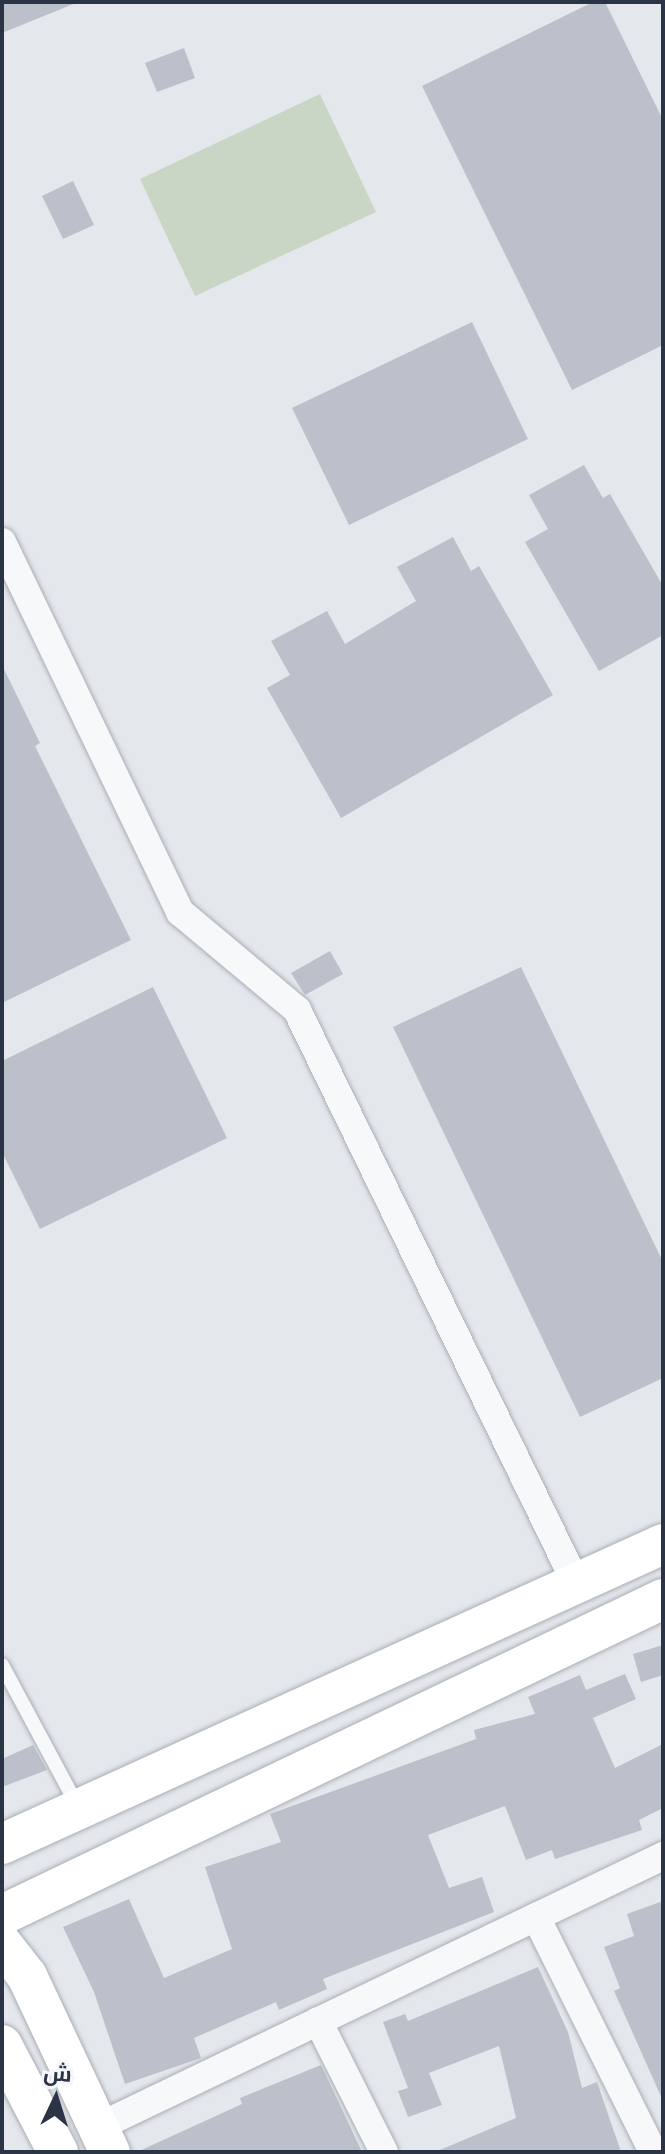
<!DOCTYPE html>
<meta charset="utf-8">
<style>
body{margin:0}
#map{position:relative;width:665px;height:2154px;overflow:hidden;background:#e4e7ec;font-family:Signika,Cairo,sans-serif}
div>[style]{position:absolute}
[style*='--x']{left:calc(var(--x)*1px);top:calc(var(--y)*1px);width:calc(var(--w)*1px);rotate:calc(var(--a)*1deg)}
.green>*{inset:0;background:#c9d6c5}
.building>*{inset:0;background:#bbc0ca}
.roads{filter:drop-shadow(0 0 2px #a9aeb7) drop-shadow(0 0 2px #a9aeb7)}
.lane>*{height:14px;margin:-7px;padding:0 7px;transform-origin:7px;border-radius:7px;background:#f7f8fa}
.street>*{height:28px;margin:-14px;padding:0 14px;transform-origin:14px;border-radius:14px;background:#f7f8fa}
.secondary>*{height:40px;margin:-20px;padding:0 20px;transform-origin:20px;border-radius:20px;background:#fff}
span{translate:-50% -50%;white-space:nowrap;text-align:center;line-height:1.15;-webkit-text-stroke:7px #f4f6f9;paint-order:stroke}
.frame{position:absolute;inset:0;border:4px solid #2b3445;pointer-events:none}
.north{position:absolute;left:16px;top:2058px;width:80px;height:80px;-webkit-text-stroke:6px #f4f6f9;paint-order:stroke;rotate:4deg;font-size:22px;font-weight:700;line-height:32px;text-align:center;color:#2b3445}
.north::after{content:'';display:block;margin:auto;width:28px;height:36px;background:#2b3445;clip-path:polygon(50% 0,100% 100%,50% 72%,0 100%)}
</style>
<div id="map">
<div class="green">
<i style="clip-path:polygon(320px 94px,376px 212px,195px 296px,140px 179px)"></i>
</div>
<div class="building">
<i style="clip-path:polygon(2px 2px,75px 2px,76px 3px,2px 33px)"></i>
<i style="clip-path:polygon(593px 2px,605px 2px,663px 120px,663px 345px,572px 390px,422px 86px)"></i>
<i style="clip-path:polygon(184px 48px,195px 78px,157px 92px,145px 63px)"></i>
<i style="clip-path:polygon(73px 181px,94px 225px,63px 239px,42px 196px)"></i>
<i style="clip-path:polygon(472px 322px,528px 439px,349px 525px,292px 408px)"></i>
<i style="clip-path:polygon(584px 465px,603px 498px,610px 494px,663px 586px,663px 635px,599px 671px,525px 542px,548px 529px,529px 495px)"></i>
<i style="clip-path:polygon(453px 537px,471px 571px,479px 566px,553px 695px,341px 818px,267px 688px,290px 675px,271px 641px,327px 611px,345px 644px,416px 601px,397px 567px)"></i>
<i style="clip-path:polygon(2px 665px,40px 743px,35px 746px,131px 940px,2px 1003px)"></i>
<i style="clip-path:polygon(330px 951px,343px 974px,305px 995px,291px 973px)"></i>
<i style="clip-path:polygon(521px 967px,663px 1262px,663px 1378px,580px 1417px,393px 1027px)"></i>
<i style="clip-path:polygon(153px 987px,227px 1138px,40px 1229px,2px 1152px,2px 1061px)"></i>
<i style="clip-path:polygon(663px 1645px,663px 1675px,641px 1682px,633px 1654px)"></i>
<i style="clip-path:polygon(625px 1674px,636px 1699px,593px 1718px,615px 1768px,663px 1744px,663px 1808px,639px 1820px,642px 1830px,555px 1859px,552px 1850px,526px 1860px,505px 1806px,428px 1835px,449px 1888px,482px 1877px,494px 1912px,323px 1979px,327px 1989px,279px 2010px,276px 2002px,194px 2038px,201px 2058px,125px 2084px,94px 1992px,63px 1927px,129px 1899px,164px 1978px,232px 1949px,205px 1867px,281px 1842px,270px 1814px,476px 1739px,474px 1730px,535px 1714px,528px 1697px,580px 1675px,586px 1690px)"></i>
<i style="clip-path:polygon(33px 1745px,47px 1770px,2px 1787px,2px 1759px)"></i>
<i style="clip-path:polygon(663px 1901px,663px 2101px,614px 1991px,620px 1988px,604px 1947px,634px 1936px,627px 1914px)"></i>
<i style="clip-path:polygon(538px 1967px,568px 2032px,582px 2088px,597px 2082px,621px 2152px,435px 2152px,516px 2118px,499px 2046px,429px 2073px,442px 2105px,408px 2117px,398px 2091px,408px 2088px,383px 2022px,405px 2014px,408px 2021px)"></i>
<i style="clip-path:polygon(321px 2065px,362px 2152px,137px 2152px,242px 2104px,240px 2098px)"></i>
</div>
<div class="roads">
<div class="lane">
<i style="--x:2;--y:1665;--w:159;--a:61.8"></i>
</div>
<div class="street">
<i style="--x:2;--y:542;--w:411;--a:64.3"></i>
<i style="--x:180;--y:912;--w:153;--a:39.9"></i>
<i style="--x:297;--y:1010;--w:640;--a:64.04"></i>
<i style="--x:536;--y:1917;--w:263;--a:63.5"></i>
<i style="--x:318;--y:2021;--w:147;--a:63.3"></i>
<i style="--x:98;--y:2127;--w:627;--a:-25.62"></i>
</div>
<div class="secondary">
<i style="--x:2;--y:1844;--w:726;--a:-24.41"></i>
<i style="--x:2;--y:1915;--w:733;--a:-25.55"></i>
<i style="--x:2;--y:1944;--w:41;--a:52"></i>
<i style="--x:27;--y:1976;--w:195;--a:64.8"></i>
<i style="--x:2;--y:2045;--w:121;--a:62.4"></i>
</div>
</div>
<div class="frame"></div>
<div class="north">ش</div>
</div>
